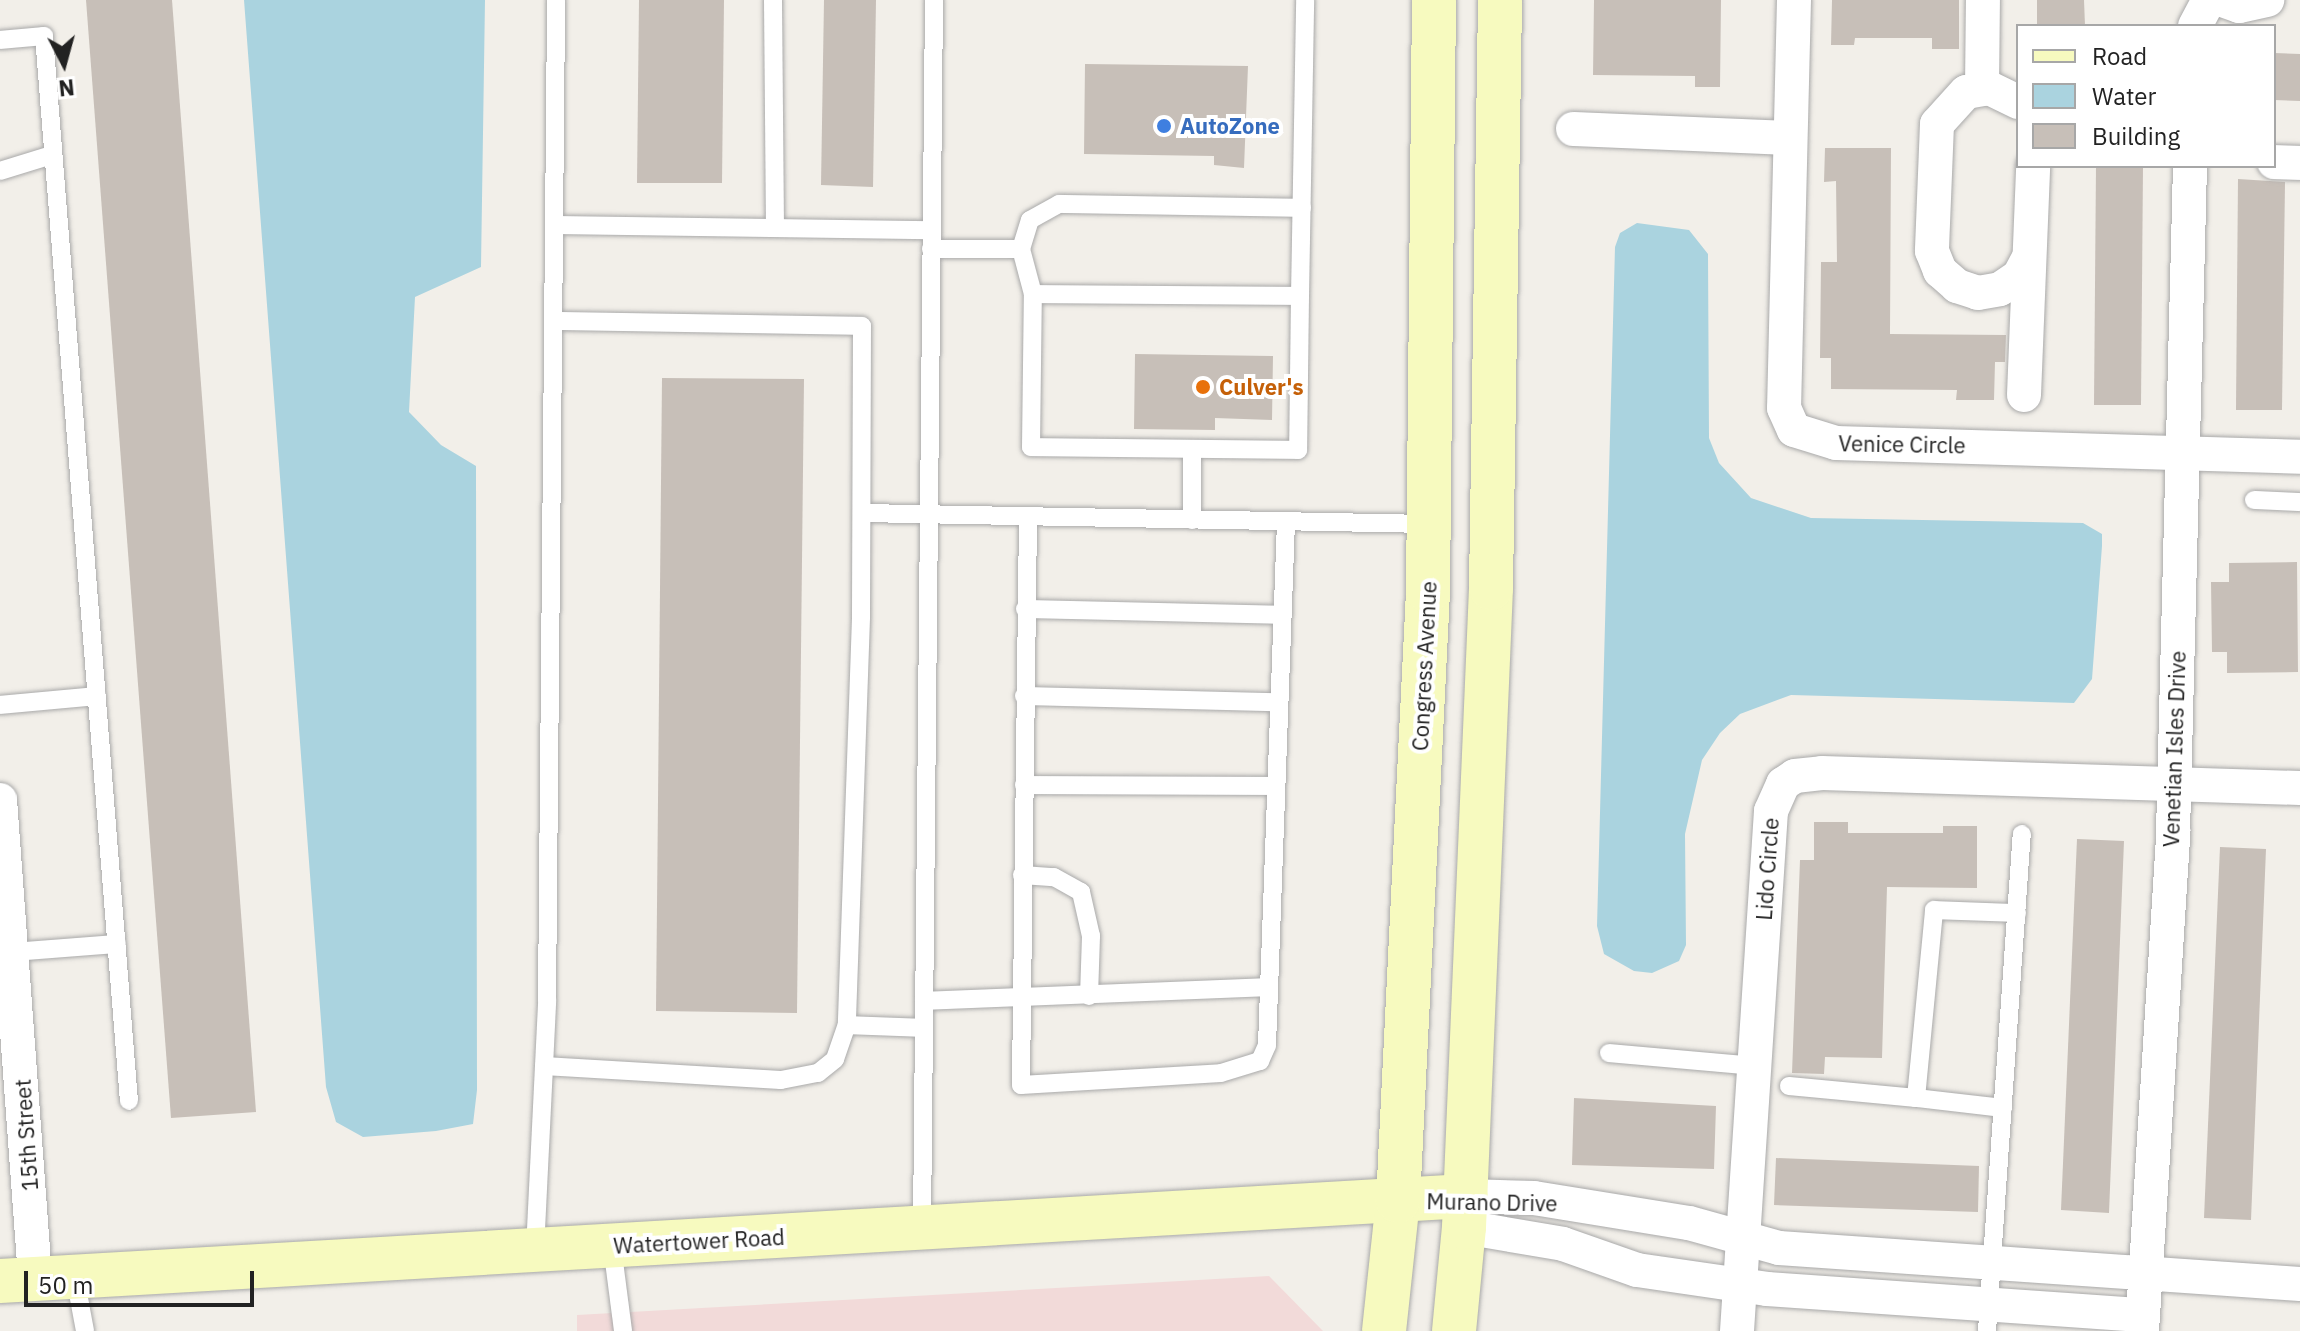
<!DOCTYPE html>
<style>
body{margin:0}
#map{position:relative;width:2300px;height:1331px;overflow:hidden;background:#f2efe9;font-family:"IBM Plex Sans",sans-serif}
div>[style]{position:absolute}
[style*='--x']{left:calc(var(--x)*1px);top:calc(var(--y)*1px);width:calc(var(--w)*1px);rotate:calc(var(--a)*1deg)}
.commercial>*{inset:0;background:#f2dad9}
.water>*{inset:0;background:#aad3df}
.building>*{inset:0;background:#c7bfb8}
.roads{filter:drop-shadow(0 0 2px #a9a9a9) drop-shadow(0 0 2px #a9a9a9)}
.lane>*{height:18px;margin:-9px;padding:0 9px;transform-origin:9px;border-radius:9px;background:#fff}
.street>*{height:34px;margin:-17px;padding:0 17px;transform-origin:17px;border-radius:17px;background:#fff}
.secondary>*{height:44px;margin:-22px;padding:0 22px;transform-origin:22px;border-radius:22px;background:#f7fabf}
.dots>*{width:22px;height:22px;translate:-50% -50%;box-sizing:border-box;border:4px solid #fff;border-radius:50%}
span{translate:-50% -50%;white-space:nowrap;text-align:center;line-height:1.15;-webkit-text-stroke:8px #fff;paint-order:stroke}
.shop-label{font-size:22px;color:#366cbe;font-weight:700}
.left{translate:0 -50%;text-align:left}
.food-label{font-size:22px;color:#c56008;font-weight:700}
.street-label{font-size:22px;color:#222}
.legend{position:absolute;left:2016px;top:24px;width:260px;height:144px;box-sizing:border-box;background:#fff;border:2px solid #a7a7a7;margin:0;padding:10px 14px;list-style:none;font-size:24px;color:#222}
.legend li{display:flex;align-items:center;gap:16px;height:40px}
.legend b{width:40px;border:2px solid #a7a7a7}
.north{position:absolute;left:24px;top:24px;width:80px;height:80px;-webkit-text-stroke:6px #fff;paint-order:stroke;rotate:174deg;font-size:22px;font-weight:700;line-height:32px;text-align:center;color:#222}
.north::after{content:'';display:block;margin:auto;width:28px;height:36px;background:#222;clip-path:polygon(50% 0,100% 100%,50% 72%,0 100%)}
.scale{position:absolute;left:24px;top:1271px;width:230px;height:36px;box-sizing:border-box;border:4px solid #222;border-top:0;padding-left:10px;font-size:24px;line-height:28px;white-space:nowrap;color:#222;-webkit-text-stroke:6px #fff;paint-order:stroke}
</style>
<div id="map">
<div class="commercial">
<i style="clip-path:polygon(1269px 1276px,1323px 1331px,577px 1331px,577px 1315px)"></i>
</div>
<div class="water">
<i style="clip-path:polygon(244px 0,485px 0,481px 267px,415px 297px,409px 412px,441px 445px,476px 466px,477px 1090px,473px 1124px,436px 1131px,363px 1137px,336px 1122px,326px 1087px)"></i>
<i style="clip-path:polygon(1637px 223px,1689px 230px,1708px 254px,1709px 438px,1719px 463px,1751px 498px,1811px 518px,2083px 523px,2102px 534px,2102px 546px,2092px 679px,2074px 703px,1791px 695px,1740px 714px,1720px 733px,1702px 760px,1685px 834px,1686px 945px,1679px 961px,1652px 973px,1634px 971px,1604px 954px,1597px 926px,1615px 247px,1620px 233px)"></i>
</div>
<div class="building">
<i style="clip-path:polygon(86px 0,172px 0,256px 1112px,171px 1118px)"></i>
<i style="clip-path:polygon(639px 0,724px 0,722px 183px,637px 183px)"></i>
<i style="clip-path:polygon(824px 0,876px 0,873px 187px,821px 185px)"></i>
<i style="clip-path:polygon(1594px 0,1721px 0,1720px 87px,1695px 87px,1695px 76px,1593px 75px)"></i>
<i style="clip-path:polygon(1832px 0,1959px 0,1959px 49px,1932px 49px,1932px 38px,1855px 38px,1854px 45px,1831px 45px)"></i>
<i style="clip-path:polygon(2037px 0,2084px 0,2085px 26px,2037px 26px)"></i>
<i style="clip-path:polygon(2274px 53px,2300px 54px,2300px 101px,2274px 100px)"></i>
<i style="clip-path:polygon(1085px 64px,1248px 66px,1244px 168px,1214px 165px,1214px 156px,1084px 154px)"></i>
<i style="clip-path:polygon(1825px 148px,1891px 148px,1890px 334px,2006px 335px,2005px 362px,1995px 362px,1994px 400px,1956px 400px,1957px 390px,1831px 389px,1831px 358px,1820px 358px,1821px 262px,1837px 262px,1836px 181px,1824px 182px)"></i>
<i style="clip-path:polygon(2096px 166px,2143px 166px,2141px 405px,2094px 405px)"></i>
<i style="clip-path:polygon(2238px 179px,2285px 182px,2282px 410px,2236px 410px)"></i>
<i style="clip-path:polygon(1135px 354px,1273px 356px,1272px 420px,1215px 418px,1215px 430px,1134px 429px)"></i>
<i style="clip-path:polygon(662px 378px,804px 379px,797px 1013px,656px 1011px)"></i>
<i style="clip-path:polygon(2297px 562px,2298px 672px,2227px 673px,2227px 652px,2212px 652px,2211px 582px,2229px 582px,2229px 563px)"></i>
<i style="clip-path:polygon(1814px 822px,1848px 822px,1848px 833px,1943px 833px,1943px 826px,1977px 826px,1977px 888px,1887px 887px,1882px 1058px,1825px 1057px,1824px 1074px,1792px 1073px,1800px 860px,1814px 860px)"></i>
<i style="clip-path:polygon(2077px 839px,2124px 841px,2109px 1213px,2061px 1210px)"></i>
<i style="clip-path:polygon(2220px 847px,2266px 849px,2251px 1220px,2204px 1218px)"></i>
<i style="clip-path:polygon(1574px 1098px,1716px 1106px,1714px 1169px,1572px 1165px)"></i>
<i style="clip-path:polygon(1776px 1158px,1979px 1166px,1978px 1212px,1774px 1205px)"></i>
</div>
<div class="roads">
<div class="lane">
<i style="--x:773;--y:0;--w:227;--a:89.5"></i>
<i style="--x:0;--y:40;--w:44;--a:-5.2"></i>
<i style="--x:44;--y:36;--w:1068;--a:85.44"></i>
<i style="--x:0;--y:171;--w:54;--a:-17.1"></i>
<i style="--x:555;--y:225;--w:377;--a:0.8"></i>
<i style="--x:931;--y:249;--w:90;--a:0"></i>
<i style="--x:1021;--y:249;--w:47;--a:75.1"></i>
<i style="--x:1033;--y:294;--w:267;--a:0.4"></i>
<i style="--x:1300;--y:296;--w:154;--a:90.7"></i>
<i style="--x:1298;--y:450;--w:267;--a:-179.4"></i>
<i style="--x:1031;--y:447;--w:153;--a:-89.3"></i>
<i style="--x:1021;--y:249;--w:30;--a:-73"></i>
<i style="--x:1030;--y:220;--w:33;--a:-29"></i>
<i style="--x:1059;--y:204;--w:243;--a:0.9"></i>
<i style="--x:1300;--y:296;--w:296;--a:-89"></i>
<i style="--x:554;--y:321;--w:308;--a:0.9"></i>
<i style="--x:862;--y:326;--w:292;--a:90.2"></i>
<i style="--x:861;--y:618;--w:407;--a:92"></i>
<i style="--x:847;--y:1025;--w:77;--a:2.2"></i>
<i style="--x:1192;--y:449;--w:71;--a:90"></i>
<i style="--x:2254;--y:500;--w:46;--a:2.5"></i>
<i style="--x:862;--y:513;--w:567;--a:1.11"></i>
<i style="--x:1028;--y:517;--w:568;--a:90.71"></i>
<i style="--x:1021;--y:1085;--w:200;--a:-3.4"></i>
<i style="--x:1221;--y:1073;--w:41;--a:-17.1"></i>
<i style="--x:1260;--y:1061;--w:17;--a:-66"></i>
<i style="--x:1267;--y:1045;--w:524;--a:-87.92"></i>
<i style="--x:1025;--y:609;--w:256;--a:1.3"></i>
<i style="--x:1024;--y:696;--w:253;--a:1.4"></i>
<i style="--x:0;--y:705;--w:97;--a:-5.3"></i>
<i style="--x:1024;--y:785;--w:250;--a:0.2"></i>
<i style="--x:1022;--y:875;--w:32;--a:4"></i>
<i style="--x:1054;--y:877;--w:31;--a:29"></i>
<i style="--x:1081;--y:892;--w:45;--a:77.2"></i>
<i style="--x:1091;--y:936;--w:60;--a:91.9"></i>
<i style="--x:12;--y:952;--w:105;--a:-4.4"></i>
<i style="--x:924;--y:1001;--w:344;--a:-2.3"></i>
<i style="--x:1609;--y:1053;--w:146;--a:5.1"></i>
<i style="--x:544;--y:1066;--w:237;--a:3.4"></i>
<i style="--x:781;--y:1080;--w:38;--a:-11"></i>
<i style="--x:818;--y:1073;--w:22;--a:-39"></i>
<i style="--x:835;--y:1059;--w:36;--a:-71"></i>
<i style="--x:1789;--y:1086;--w:128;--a:5.4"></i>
<i style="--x:2003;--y:1108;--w:88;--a:-173.4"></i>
<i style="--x:1916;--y:1098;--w:189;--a:-84.5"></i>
<i style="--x:1934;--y:910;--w:83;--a:2.1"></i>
<i style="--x:922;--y:1228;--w:1228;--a:-89.44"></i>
<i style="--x:612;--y:1246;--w:86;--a:82.6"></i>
<i style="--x:535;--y:1250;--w:249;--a:-87.2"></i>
<i style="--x:547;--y:1001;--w:1001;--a:-89.48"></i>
<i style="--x:75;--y:1277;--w:55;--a:79.5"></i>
<i style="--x:1987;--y:1331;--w:498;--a:-86"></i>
</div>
<div class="street">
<i style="--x:1794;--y:0;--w:408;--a:91.4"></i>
<i style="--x:1784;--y:408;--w:24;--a:66"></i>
<i style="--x:1794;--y:430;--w:44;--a:17.2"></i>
<i style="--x:1836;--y:443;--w:464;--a:1.7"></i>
<i style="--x:2222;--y:0;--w:18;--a:19"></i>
<i style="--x:2239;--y:6;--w:29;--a:-12"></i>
<i style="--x:2195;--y:26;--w:30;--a:-62"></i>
<i style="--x:1982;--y:89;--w:89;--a:-89.4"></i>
<i style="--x:2018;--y:102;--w:32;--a:-154"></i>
<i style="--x:1989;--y:88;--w:23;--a:170"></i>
<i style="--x:1966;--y:92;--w:43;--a:132.2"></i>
<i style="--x:1937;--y:124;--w:127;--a:92.3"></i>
<i style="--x:1932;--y:251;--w:22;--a:68"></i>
<i style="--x:1940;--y:271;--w:23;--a:41"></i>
<i style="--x:1957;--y:286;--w:22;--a:18"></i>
<i style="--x:1978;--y:293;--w:22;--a:-10"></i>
<i style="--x:2000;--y:289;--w:23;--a:-34"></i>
<i style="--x:2019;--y:276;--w:21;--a:-62"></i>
<i style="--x:1573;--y:129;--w:217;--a:2.4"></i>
<i style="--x:2274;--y:162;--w:26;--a:2"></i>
<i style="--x:2024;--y:395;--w:229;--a:-87.7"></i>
<i style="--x:0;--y:800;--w:480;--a:85.8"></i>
<i style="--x:1466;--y:1196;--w:68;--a:1.7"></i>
<i style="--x:1534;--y:1198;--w:157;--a:9.2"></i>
<i style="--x:1689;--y:1223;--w:93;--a:15.5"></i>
<i style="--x:1779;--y:1248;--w:522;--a:3.95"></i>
<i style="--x:1464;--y:1227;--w:100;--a:9.7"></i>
<i style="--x:1563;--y:1244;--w:78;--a:19.4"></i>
<i style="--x:1637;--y:1270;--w:131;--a:8.3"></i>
<i style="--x:1767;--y:1289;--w:377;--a:4"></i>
<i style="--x:1737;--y:1331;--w:521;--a:-86.26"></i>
<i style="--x:1771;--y:811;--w:30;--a:-66"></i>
<i style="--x:1783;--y:784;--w:14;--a:-34"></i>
<i style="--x:1795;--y:776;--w:27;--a:-6"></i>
<i style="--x:1822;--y:773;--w:478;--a:1.8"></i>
<i style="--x:2142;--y:1331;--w:499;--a:-86.4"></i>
<i style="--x:2173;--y:833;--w:667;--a:-88.54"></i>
</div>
<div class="secondary">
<i style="--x:0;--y:1281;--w:1468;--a:-3.32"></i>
<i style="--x:1384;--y:1331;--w:131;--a:-83.9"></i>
<i style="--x:1398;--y:1201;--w:611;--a:-87.18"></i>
<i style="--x:1428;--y:591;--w:591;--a:-89.42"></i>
<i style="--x:1454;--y:1331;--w:104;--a:-84.5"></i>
<i style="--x:1464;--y:1227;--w:640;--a:-87.58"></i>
<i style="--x:1491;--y:588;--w:588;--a:-89.12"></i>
</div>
</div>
<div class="dots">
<i style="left:1164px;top:126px;background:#3f7fe0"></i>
<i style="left:1203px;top:387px;background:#e8710a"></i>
</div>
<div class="shop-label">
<span class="left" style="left:1180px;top:126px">AutoZone</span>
</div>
<div class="food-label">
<span class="left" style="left:1219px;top:387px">Culver's</span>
</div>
<div class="street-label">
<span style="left:1902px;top:444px;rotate:1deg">Venice Circle</span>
<span style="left:1424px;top:666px;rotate:-87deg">Congress Avenue</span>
<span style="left:2174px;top:749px;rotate:-88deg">Venetian Isles Drive</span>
<span style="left:1767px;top:869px;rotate:-86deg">Lido Circle</span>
<span style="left:26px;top:1135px;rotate:-94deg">15th Street</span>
<span style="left:1492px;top:1202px;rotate:1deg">Murano Drive</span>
<span style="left:699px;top:1241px;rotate:-3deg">Watertower Road</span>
</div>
<ul class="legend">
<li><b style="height:10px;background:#f7fabf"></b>Road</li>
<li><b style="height:22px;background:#aad3df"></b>Water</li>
<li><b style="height:22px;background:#c7bfb8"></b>Building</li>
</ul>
<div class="north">N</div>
<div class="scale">50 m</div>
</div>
